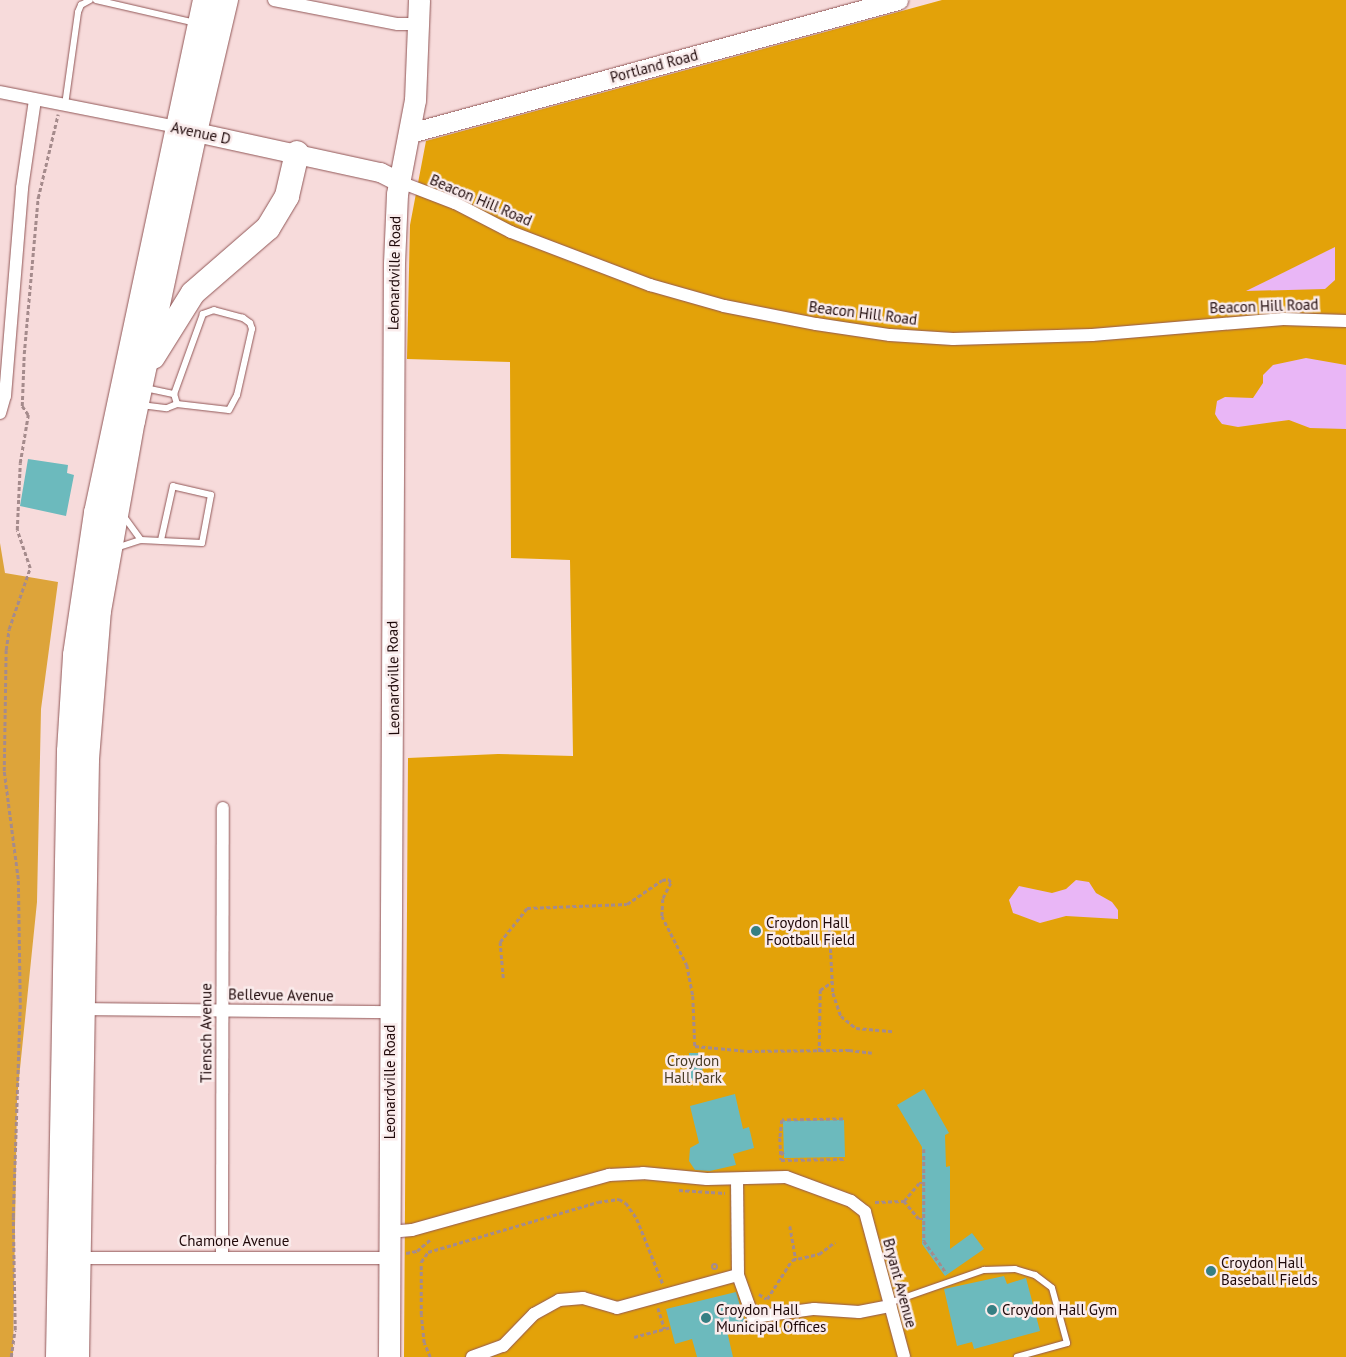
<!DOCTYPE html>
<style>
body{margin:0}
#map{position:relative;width:1346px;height:1357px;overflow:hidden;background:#f7dbdb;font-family:"PT Sans",sans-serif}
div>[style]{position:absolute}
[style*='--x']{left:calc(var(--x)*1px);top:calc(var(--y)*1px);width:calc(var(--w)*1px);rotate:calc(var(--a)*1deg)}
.green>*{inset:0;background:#e3a209}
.forest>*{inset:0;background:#dda43a}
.water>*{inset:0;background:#e9b6f6}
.building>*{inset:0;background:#6cbabd}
.path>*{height:2.5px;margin-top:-1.25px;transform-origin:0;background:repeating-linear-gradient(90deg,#a58b8c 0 4px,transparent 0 6.5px)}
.path>.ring{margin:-1.25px;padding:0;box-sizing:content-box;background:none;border:2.5px solid #a58b8c;border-radius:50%}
.roads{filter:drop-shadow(0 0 1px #915757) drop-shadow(0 0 1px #915757)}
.lane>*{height:6px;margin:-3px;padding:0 3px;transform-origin:3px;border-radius:3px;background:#fff}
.street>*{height:12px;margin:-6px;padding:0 6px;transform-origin:6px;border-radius:6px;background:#fff}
.secondary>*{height:19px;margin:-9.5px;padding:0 9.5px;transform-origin:9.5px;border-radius:9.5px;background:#fff}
.primary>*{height:21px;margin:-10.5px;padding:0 10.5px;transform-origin:10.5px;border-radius:10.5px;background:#fff}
.highway>*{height:24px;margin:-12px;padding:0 12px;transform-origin:12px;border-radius:12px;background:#fff}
.dots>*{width:14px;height:14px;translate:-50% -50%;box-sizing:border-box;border:2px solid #faecec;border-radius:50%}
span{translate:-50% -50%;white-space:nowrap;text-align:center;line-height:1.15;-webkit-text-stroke:5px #faecec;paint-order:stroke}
.street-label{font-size:15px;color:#1f090a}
.poi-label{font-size:15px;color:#1f090a}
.left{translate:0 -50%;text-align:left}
.park-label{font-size:15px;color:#483b25}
</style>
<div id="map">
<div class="green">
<i style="clip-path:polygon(942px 0,1346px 0,1346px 1357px,404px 1357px,408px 758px,498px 754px,573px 756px,570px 560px,511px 558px,510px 362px,407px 359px,410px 225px,426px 141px)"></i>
</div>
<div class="forest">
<i style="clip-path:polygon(0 543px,5px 573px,58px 582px,41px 709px,37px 902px,17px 1098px,13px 1357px,0 1357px)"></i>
</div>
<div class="water">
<i style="clip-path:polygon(1335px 247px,1335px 280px,1325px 289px,1246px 291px)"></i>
<i style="clip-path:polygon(1306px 358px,1346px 365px,1346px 429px,1310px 428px,1289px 420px,1238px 427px,1222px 424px,1218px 419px,1215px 414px,1217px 401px,1225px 397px,1253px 398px,1263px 383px,1263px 375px,1273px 365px)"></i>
<i style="clip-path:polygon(1076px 880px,1089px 882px,1096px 893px,1112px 902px,1118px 910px,1118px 919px,1066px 916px,1040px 923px,1013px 913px,1009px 900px,1019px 886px,1052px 893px,1066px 889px)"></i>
</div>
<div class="building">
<i style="clip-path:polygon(28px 459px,68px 465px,67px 473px,74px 475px,66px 516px,20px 506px)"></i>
<i style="clip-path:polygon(689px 1053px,703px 1053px,702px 1080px,690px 1081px)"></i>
<i style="clip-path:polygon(924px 1089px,949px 1133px,945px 1135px,946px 1167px,950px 1166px,950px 1249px,972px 1233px,984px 1249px,945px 1276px,922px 1244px,922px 1147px,897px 1105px)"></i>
<i style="clip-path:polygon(735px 1094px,743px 1129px,749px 1127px,754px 1148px,733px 1154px,736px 1165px,710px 1171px,695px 1170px,689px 1161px,690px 1148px,699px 1143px,690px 1106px)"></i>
<i style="clip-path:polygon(844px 1120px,845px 1157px,784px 1158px,783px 1121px)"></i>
<i style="clip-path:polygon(1004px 1276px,1007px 1284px,1026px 1278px,1040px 1331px,974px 1349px,972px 1342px,957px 1346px,944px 1289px)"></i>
<i style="clip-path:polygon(736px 1292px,746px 1326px,727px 1331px,733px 1357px,697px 1357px,692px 1339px,675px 1344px,666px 1309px)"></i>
</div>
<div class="path">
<i style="--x:829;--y:916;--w:77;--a:87"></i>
<i style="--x:833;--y:993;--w:24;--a:71"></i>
<i style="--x:841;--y:1016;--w:19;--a:39"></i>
<i style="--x:856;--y:1028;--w:37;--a:5"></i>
<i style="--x:503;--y:978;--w:36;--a:-95"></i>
<i style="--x:500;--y:942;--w:43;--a:-51.5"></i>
<i style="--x:527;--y:908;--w:100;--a:-2.3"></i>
<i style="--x:627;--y:904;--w:42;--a:-34.4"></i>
<i style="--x:662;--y:880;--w:7;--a:-8"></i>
<i style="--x:669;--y:879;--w:4;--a:63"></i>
<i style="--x:671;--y:883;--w:18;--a:117"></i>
<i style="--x:663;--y:899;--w:17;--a:93"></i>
<i style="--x:662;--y:916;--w:55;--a:63"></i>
<i style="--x:687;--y:965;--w:32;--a:79"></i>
<i style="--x:693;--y:996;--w:50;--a:87.7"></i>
<i style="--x:695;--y:1046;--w:53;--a:5.4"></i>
<i style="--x:748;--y:1051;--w:101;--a:-0.6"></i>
<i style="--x:849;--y:1050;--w:23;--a:7"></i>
<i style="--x:819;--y:1052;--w:62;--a:-89.1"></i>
<i style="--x:820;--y:990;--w:14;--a:-34"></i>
<i style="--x:843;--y:1119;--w:61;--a:179.1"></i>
<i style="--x:782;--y:1120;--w:18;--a:96"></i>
<i style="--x:780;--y:1138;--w:22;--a:87"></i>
<i style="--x:781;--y:1160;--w:63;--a:-0.9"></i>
<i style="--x:924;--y:1149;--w:92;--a:90"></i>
<i style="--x:924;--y:1241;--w:39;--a:55"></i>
<i style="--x:781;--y:1155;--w:5;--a:-53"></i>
<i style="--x:679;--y:1190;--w:46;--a:3.7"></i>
<i style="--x:904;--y:1201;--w:23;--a:-50"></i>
<i style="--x:919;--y:1183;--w:5;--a:0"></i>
<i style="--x:904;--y:1201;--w:23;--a:50"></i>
<i style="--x:919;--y:1219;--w:5;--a:0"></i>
<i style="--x:875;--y:1202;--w:29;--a:-2"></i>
<i style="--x:790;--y:1226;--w:34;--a:80"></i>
<i style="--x:406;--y:1253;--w:11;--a:-10"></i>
<i style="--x:417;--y:1251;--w:18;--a:-41"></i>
<i class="ring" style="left:712px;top:1264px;width:3.5px;height:3.5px"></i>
<i style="--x:759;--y:1294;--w:9;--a:32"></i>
<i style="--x:767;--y:1299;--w:46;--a:-57.3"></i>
<i style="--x:792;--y:1260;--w:28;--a:-13"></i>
<i style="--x:819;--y:1254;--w:20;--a:-37"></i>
<i style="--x:658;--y:1308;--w:22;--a:72"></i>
<i style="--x:634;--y:1337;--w:38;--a:-15"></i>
<i style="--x:11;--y:1357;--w:27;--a:-82"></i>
<i style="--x:15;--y:1330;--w:113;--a:-91"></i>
<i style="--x:13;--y:1217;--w:215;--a:-88.1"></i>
<i style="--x:20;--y:1002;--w:123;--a:-90.9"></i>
<i style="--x:18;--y:879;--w:109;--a:-97.4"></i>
<i style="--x:4;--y:771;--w:121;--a:-89.1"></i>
<i style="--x:6;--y:650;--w:21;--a:-82"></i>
<i style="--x:9;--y:629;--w:65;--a:-71"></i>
<i style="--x:30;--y:568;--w:40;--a:-108.9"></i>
<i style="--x:17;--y:530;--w:67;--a:-87.4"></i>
<i style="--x:20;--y:463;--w:49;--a:-80.5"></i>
<i style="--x:28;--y:415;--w:11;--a:-124"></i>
<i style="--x:22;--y:406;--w:52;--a:-87.8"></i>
<i style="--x:24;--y:354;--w:157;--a:-84.9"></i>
<i style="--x:38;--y:198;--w:86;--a:-76.6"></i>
<i style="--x:430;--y:1357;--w:15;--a:-113"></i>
<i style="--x:424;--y:1343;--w:28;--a:-96"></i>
<i style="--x:421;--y:1315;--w:53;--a:-90"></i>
<i style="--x:421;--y:1262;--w:12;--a:-55"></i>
<i style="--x:428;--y:1252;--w:177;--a:-16.4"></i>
<i style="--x:598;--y:1202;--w:21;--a:-8"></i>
<i style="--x:619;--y:1199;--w:8;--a:30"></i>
<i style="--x:626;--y:1203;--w:19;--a:55"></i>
<i style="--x:637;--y:1219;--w:70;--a:68.2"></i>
</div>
<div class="roads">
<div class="lane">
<i style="--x:96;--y:0;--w:103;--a:13"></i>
<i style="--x:65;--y:105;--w:94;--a:-82"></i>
<i style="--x:78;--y:12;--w:8;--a:-67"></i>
<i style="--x:81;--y:5;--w:10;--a:-29"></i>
<i style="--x:145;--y:388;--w:30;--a:12"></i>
<i style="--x:174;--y:394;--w:10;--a:73"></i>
<i style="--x:141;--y:405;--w:26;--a:7"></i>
<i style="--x:167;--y:408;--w:11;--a:-22"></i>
<i style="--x:177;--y:404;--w:52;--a:6.6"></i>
<i style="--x:229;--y:410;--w:17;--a:-62"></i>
<i style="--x:237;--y:395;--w:68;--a:-77.2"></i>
<i style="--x:252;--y:329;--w:6;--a:-108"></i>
<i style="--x:250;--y:323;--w:9;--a:-144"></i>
<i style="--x:243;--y:318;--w:30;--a:-165"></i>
<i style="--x:214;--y:310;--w:12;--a:160"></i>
<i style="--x:203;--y:314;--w:85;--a:109.9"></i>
<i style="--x:141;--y:540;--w:61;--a:2.8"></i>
<i style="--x:202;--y:543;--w:49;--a:-79.4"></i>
<i style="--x:211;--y:495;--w:39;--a:-167"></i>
<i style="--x:173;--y:486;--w:55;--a:102.5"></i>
<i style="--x:116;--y:548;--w:26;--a:-18"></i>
<i style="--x:141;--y:540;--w:31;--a:-126"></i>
<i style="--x:889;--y:1303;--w:101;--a:-19.2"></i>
<i style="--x:984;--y:1270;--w:31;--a:-2"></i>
<i style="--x:1015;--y:1269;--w:21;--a:17"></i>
<i style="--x:1035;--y:1275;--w:21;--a:37"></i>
<i style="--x:1052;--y:1288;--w:57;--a:74.7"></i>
<i style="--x:1067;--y:1343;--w:52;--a:164.4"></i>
</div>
<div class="street">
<i style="--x:274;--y:0;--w:126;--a:11"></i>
<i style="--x:398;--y:24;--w:21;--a:0"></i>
<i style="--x:0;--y:92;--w:179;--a:11.2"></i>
<i style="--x:400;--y:182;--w:59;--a:20.9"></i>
<i style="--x:455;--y:203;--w:63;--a:27.4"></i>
<i style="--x:511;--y:232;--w:149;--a:20.9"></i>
<i style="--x:650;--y:285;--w:77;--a:15.8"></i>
<i style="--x:724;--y:306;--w:94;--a:11.1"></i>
<i style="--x:816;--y:324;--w:75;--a:8.5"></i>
<i style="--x:890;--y:335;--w:63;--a:3.6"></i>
<i style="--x:953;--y:339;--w:139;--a:-1.6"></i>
<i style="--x:1092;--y:335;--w:192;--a:-4.8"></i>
<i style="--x:1283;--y:319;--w:63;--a:1.8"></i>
<i style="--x:0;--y:413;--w:18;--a:-74"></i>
<i style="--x:5;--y:396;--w:209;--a:-85.3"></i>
<i style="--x:22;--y:188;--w:89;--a:-81.6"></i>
<i style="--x:82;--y:1009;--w:308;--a:0.6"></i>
<i style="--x:389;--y:1232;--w:23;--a:-5"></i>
<i style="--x:412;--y:1230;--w:205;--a:-15.6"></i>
<i style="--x:609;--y:1175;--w:34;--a:-3"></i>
<i style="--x:643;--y:1173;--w:64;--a:5.4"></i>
<i style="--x:707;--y:1179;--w:79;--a:-1.5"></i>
<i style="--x:786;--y:1177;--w:69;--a:20.3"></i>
<i style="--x:851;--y:1201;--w:18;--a:38"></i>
<i style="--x:865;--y:1212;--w:150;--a:74.9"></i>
<i style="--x:78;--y:1258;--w:311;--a:0"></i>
<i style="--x:222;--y:1258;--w:450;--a:-89.9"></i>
<i style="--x:738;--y:1275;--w:45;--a:70.3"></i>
<i style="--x:753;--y:1317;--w:62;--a:-7.5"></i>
<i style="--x:814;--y:1309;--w:45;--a:3.8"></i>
<i style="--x:859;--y:1312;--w:32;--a:-11"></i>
<i style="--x:472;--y:1357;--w:33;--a:-20"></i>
<i style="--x:503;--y:1346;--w:45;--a:-45.9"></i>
<i style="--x:534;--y:1314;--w:29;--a:-29"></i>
<i style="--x:559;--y:1300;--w:24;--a:-5"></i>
<i style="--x:583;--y:1298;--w:35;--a:16"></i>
<i style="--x:617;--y:1308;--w:125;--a:-15.3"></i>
<i style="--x:738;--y:1275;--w:96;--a:-90.6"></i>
</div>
<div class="secondary">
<i style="--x:182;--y:129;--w:203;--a:12.3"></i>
<i style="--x:380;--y:172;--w:22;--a:27"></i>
<i style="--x:410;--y:133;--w:506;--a:-15.25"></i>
</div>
<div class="primary">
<i style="--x:389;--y:1357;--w:1094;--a:-89.74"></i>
<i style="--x:394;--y:263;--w:69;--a:-87.5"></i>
<i style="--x:397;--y:194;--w:96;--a:-79.2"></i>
<i style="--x:415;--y:100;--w:100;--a:-87.7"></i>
</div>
<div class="highway">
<i style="--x:153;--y:357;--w:75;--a:-58"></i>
<i style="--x:193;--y:293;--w:99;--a:-40.9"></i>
<i style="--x:268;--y:228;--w:37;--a:-59"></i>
<i style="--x:287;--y:196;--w:44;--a:-76.9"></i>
<i style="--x:58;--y:1357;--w:606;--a:-88.96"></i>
<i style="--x:69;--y:751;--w:96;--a:-86.4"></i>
<i style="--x:75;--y:655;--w:144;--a:-81.6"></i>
<i style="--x:96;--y:513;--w:524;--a:-78"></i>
<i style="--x:77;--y:1357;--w:598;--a:-89.04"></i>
<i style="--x:87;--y:759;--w:148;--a:-85.4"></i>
<i style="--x:99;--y:611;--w:193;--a:-79.9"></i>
<i style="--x:133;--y:421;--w:296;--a:-77.9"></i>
<i style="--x:195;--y:132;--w:136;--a:-76.8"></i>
</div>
</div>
<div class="dots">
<i style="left:756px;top:931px;background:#367f83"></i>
<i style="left:1211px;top:1271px;background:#367f83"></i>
<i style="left:992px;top:1310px;background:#367f83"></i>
<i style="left:706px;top:1318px;background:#367f83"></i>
</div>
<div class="street-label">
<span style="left:654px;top:66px;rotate:-15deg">Portland Road</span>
<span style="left:201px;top:133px;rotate:12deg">Avenue D</span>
<span style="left:481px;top:200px;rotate:23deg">Beacon Hill Road</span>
<span style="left:394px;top:273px;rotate:-89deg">Leonardville Road</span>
<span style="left:1264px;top:306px;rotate:-2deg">Beacon Hill Road</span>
<span style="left:863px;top:313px;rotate:7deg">Beacon Hill Road</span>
<span style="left:393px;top:678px;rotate:-91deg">Leonardville Road</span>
<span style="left:281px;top:995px;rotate:1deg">Bellevue Avenue</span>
<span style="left:206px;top:1033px;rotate:-90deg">Tiensch Avenue</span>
<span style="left:390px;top:1082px;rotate:-90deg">Leonardville Road</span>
<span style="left:234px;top:1241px">Chamone Avenue</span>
<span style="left:900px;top:1283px;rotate:75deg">Bryant Avenue</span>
</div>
<div class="poi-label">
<span class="left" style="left:766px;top:931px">Croydon Hall<br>Football Field</span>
<span class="left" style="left:1221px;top:1271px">Croydon Hall<br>Baseball Fields</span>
<span class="left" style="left:716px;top:1318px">Croydon Hall<br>Municipal Offices</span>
<span class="left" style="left:1002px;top:1310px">Croydon Hall Gym</span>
</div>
<div class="park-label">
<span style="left:693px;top:1069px">Croydon<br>Hall Park</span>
</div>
</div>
